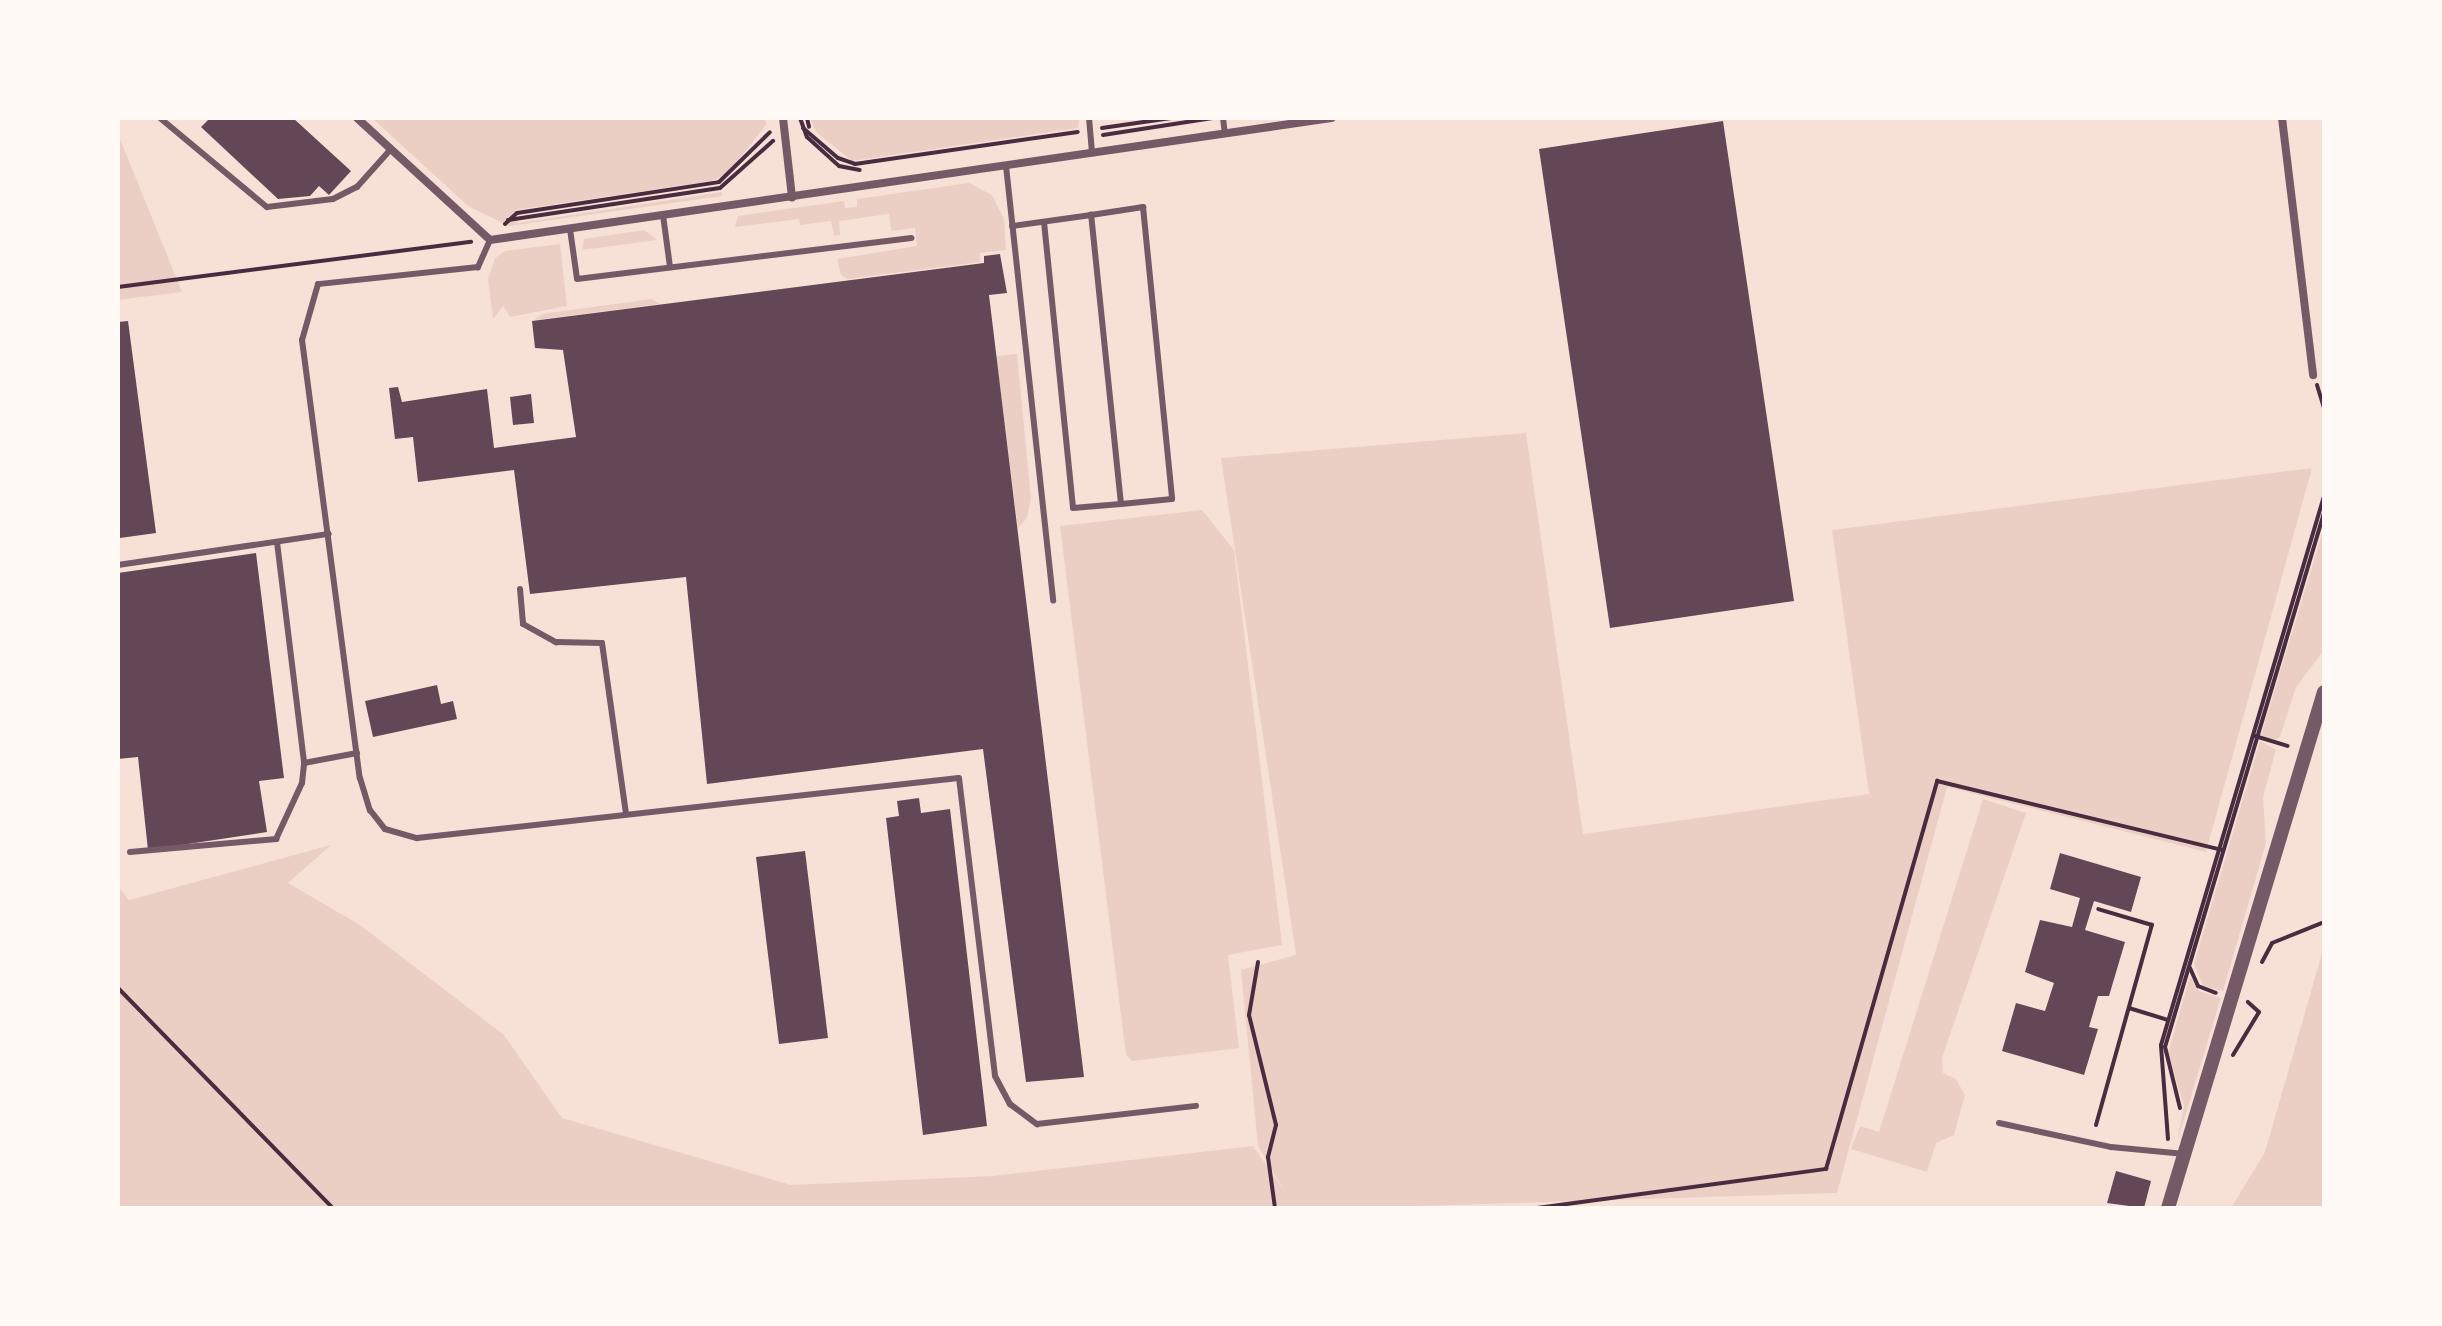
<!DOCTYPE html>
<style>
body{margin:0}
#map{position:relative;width:2442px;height:1326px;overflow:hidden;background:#f7e1d7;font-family:Barlow,sans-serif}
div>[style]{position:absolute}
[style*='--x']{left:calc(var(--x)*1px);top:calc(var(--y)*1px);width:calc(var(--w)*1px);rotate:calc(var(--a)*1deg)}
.green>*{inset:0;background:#ebcfc5}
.building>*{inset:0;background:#644757}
.path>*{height:4px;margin:-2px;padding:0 2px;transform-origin:2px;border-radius:2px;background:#4a2c40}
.service>*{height:6px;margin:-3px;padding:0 3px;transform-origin:3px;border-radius:3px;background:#755966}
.minor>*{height:8px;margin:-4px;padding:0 4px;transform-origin:4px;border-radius:4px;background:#755966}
.tertiary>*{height:14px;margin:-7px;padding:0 7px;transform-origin:7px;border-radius:7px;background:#755966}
span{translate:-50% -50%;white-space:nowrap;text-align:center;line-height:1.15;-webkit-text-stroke:8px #fffaf5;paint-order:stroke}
.frame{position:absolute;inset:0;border:120px solid #fffaf5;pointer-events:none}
</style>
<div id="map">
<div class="green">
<i style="clip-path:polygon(372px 118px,765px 118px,766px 125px,730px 171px,712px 181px,515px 210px,518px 223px,722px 192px,722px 196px,509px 226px,468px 206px)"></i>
<i style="clip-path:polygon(810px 118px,1079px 118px,1079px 119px,1078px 128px,852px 161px,816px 132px)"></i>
<i style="clip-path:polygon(118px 134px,182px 292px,118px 300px)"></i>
<i style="clip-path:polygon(969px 183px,992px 195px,1004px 219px,1006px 250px,980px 253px,980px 262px,847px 279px,841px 275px,837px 259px,917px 246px,915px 228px,891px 231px,889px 214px,839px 221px,840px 235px,834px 236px,831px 221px,800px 225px,799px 219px,735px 227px,738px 216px,844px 201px,845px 208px,857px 207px,857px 199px)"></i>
<i style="clip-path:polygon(644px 230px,657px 240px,582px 250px,584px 239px)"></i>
<i style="clip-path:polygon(560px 244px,567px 306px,510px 317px,503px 306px,493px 319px,488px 279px,495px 258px,505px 251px)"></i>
<i style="clip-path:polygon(652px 299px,660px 304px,534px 320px,542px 314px)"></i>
<i style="clip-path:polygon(1017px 354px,1031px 499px,1027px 518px,1018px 528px,996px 356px)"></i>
<i style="clip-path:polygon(1526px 433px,1583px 834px,1869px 794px,1832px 530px,2312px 468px,2206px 852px,1947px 787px,1837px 1193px,1353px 1208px,118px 1208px,118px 887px,129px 900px,331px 845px,288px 883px,360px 925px,504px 1035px,562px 1118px,791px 1185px,993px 1176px,1253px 1146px,1285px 1192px,1258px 1146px,1241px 970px,1296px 955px,1221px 458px)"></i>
<i style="clip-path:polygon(1202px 510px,1234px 550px,1282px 945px,1228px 955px,1239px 1048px,1132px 1061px,1126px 1055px,1060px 526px)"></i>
<i style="clip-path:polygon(2324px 527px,2324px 650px,2296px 687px,2280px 737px,2275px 740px,2261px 735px)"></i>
<i style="clip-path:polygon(2260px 741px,2276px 750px,2263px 797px,2266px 843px,2223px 991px,2203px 986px,2194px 964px)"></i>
<i style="clip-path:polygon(1983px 799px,2026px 813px,1942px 1058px,1943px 1073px,1956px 1079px,1965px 1095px,1954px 1135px,1936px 1143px,1927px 1172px,1851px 1149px,1860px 1126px,1879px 1132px)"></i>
<i style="clip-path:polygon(2324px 946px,2324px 1208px,2231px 1208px,2265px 1152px)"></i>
<i style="clip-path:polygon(2190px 976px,2199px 991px,2221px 998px,2177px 1143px,2184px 1106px,2168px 1053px)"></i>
</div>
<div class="building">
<i style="clip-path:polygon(210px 118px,293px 118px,351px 171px,329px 195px,319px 186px,310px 196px,278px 199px,201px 127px)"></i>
<i style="clip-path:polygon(1723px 121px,1794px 601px,1610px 628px,1539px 149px)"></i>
<i style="clip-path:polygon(1000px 254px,1007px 293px,989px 295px,1084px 1077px,1026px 1082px,983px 749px,707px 784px,686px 577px,530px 594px,514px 470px,418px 482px,413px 437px,395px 439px,389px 388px,398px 387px,402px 402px,487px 389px,494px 448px,576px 437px,563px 350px,535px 348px,532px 321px,984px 263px,984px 256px)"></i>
<i style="clip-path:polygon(128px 321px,156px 533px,120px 538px,118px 322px)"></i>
<i style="clip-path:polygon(531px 394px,534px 423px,513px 425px,510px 397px)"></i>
<i style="clip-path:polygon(256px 553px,284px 778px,259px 781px,267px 832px,148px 850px,138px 757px,118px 759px,118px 573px)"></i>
<i style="clip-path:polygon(437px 685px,441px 704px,453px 701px,457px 719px,373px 737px,365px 701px)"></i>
<i style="clip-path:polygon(919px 798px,921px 813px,950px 809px,987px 1126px,923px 1135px,886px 818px,899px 816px,897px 801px)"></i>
<i style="clip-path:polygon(805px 851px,828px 1038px,779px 1044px,756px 857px)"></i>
<i style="clip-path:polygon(2060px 853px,2141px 877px,2131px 912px,2094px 901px,2085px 930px,2125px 942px,2109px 996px,2098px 996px,2089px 1027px,2098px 1029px,2084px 1075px,2002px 1051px,2016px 1003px,2045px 1011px,2054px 983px,2025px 972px,2040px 920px,2072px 927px,2080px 898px,2050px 889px)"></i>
<i style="clip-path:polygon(2116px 1171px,2151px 1181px,2144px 1208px,2107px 1203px)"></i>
</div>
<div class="path">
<i style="--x:800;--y:118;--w:20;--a:70"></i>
<i style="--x:807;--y:137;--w:43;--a:42.2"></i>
<i style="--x:839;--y:166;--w:21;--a:11"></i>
<i style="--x:807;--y:118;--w:9;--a:77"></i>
<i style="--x:803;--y:128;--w:46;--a:40.6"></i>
<i style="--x:838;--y:158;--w:18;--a:19"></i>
<i style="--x:855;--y:164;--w:225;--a:-8.2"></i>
<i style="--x:1102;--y:128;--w:70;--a:-8.2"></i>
<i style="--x:1103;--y:135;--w:111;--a:-8.8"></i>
<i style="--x:508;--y:220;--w:214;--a:-8.6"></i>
<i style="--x:720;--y:188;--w:71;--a:-41.6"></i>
<i style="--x:505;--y:224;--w:16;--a:-43"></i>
<i style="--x:517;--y:213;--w:204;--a:-8.7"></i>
<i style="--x:719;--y:182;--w:71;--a:-44.4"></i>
<i style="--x:118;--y:287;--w:356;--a:-7.3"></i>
<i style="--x:2317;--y:385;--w:24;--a:73"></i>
<i style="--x:2255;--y:736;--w:34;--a:17"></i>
<i style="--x:1258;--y:962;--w:54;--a:99.6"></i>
<i style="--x:1249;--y:1015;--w:113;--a:76.2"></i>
<i style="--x:1276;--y:1125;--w:33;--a:104"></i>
<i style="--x:1268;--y:1157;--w:51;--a:82.2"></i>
<i style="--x:2262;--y:962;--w:21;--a:-62"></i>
<i style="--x:2272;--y:943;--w:56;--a:-22"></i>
<i style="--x:2190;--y:968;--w:20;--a:66"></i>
<i style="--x:2198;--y:986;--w:19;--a:21"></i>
<i style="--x:118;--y:988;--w:308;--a:45.7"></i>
<i style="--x:2129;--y:1008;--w:41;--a:17.1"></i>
<i style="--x:2233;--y:1055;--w:50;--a:-58.8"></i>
<i style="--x:2259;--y:1012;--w:15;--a:-138"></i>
<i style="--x:2180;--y:1108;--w:63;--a:-103.8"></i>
<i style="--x:2165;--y:1047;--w:557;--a:-73.42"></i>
<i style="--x:2096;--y:1125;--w:208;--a:-74.4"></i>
<i style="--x:2152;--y:925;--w:56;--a:-163.5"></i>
<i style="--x:2168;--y:1139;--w:94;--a:-94.3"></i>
<i style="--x:2161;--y:1045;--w:573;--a:-73.46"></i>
<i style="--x:1537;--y:1208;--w:292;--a:-7.7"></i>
<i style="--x:1826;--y:1169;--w:404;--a:-74"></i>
<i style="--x:1937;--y:781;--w:294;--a:13.6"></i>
</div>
<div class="service">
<i style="--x:160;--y:118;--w:139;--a:39.8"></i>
<i style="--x:267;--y:207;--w:66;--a:-6.9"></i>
<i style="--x:333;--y:199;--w:27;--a:-27"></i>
<i style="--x:357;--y:187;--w:51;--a:-48.2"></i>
<i style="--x:1089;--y:118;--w:35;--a:85"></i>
<i style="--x:1223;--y:118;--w:16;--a:83"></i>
<i style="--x:1006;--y:166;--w:437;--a:83.8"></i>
<i style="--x:663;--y:215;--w:52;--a:82.3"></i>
<i style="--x:1044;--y:222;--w:287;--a:84.2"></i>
<i style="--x:1073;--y:508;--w:48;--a:-4.8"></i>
<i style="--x:1012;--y:226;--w:80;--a:-7.9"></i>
<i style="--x:1091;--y:215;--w:53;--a:-8.7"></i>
<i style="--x:1143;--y:207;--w:293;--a:84.3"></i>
<i style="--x:1172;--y:499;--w:51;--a:174.4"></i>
<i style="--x:1121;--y:504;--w:291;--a:-95.9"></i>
<i style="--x:570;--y:229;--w:50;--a:82"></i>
<i style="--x:577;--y:279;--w:337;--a:-7"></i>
<i style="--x:490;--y:240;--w:30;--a:114"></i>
<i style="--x:478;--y:267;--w:161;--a:173.9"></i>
<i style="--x:318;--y:284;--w:58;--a:105.9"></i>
<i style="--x:302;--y:340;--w:442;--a:82.5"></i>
<i style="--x:360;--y:778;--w:34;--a:73"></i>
<i style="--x:370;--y:810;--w:24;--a:52"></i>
<i style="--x:385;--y:829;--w:33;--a:16"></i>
<i style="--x:417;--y:838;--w:545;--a:-6.32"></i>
<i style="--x:959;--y:778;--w:300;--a:83.1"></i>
<i style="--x:995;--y:1076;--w:32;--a:62"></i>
<i style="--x:1010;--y:1104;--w:34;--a:37"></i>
<i style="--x:1037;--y:1124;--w:160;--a:-6.5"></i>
<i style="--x:277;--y:542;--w:223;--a:83"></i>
<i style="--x:118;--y:565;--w:213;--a:-8.4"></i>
<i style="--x:520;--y:589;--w:35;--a:85"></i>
<i style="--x:523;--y:624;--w:38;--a:29"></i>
<i style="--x:556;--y:642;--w:46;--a:1.2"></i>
<i style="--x:602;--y:643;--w:172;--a:82"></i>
<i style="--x:130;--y:852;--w:147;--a:-5.1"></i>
<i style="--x:276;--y:839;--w:62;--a:-65.1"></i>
<i style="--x:302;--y:783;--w:20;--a:-84"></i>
<i style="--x:304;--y:763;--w:54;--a:-10.7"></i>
<i style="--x:1999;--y:1123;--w:115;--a:12.1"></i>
<i style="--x:2111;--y:1147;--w:74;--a:5.4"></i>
</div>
<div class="minor">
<i style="--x:357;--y:118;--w:180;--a:42.5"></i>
<i style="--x:490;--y:240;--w:850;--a:-8.25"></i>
<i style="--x:783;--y:118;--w:80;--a:83.5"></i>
<i style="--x:2282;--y:118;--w:259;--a:83.1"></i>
</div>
<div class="tertiary">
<i style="--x:2168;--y:1208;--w:539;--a:-73.18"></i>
</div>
<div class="frame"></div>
</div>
